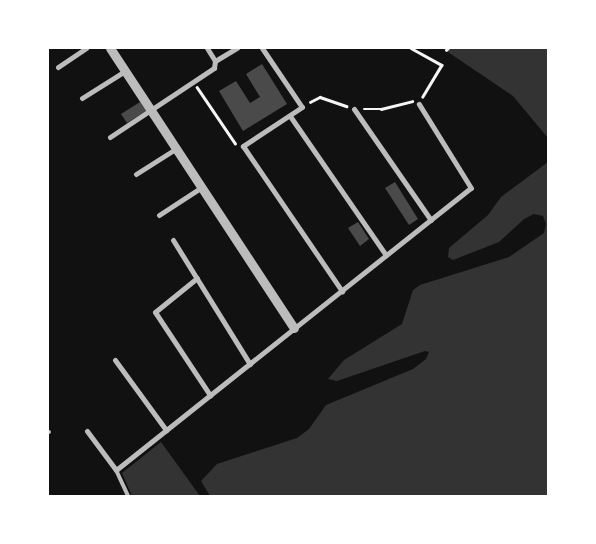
<!DOCTYPE html>
<style>
body{margin:0}
#map{position:relative;width:596px;height:544px;overflow:hidden;background:#111;font-family:"Exo 2",sans-serif}
div>[style]{position:absolute}
[style*='--x']{left:calc(var(--x)*1px);top:calc(var(--y)*1px);width:calc(var(--w)*1px);rotate:calc(var(--a)*1deg)}
.water>*{inset:0;background:#333}
.building>*{inset:0;background:#4a4a4a}
.path>*{height:2.5px;margin:-1.25px;padding:0 1.25px;transform-origin:1.25px;border-radius:1.25px;background:#f5f5f5}
.service>*{height:4px;margin:-2px;padding:0 2px;transform-origin:2px;border-radius:2px;background:#bcbcbc}
.minor>*{height:5px;margin:-2.5px;padding:0 2.5px;transform-origin:2.5px;border-radius:2.5px;background:#bcbcbc}
.tertiary>*{height:9px;margin:-4.5px;padding:0 4.5px;transform-origin:4.5px;border-radius:4.5px;background:#bcbcbc}
span{translate:-50% -50%;white-space:nowrap;text-align:center;line-height:1.15;-webkit-text-stroke:4px #fff;paint-order:stroke}
.frame{position:absolute;inset:0;border:49px solid #fff;pointer-events:none}
</style>
<div id="map">
<div class="water">
<i style="clip-path:polygon(442px 48px,548px 48px,548px 138px,513px 96px)"></i>
<i style="clip-path:polygon(548px 162px,548px 496px,210px 496px,201px 481px,217px 464px,297px 438px,309px 429px,326px 405px,413px 369px,426px 359px,429px 352px,425px 351px,337px 381px,328px 379px,344px 360px,402px 324px,413px 290px,420px 285px,509px 257px,544px 233px,546px 224px,543px 216px,534px 214px,524px 219px,499px 242px,453px 260px,448px 257px,449px 248px,488px 215px,501px 197px)"></i>
<i style="clip-path:polygon(161px 442px,200px 496px,132px 496px,122px 473px)"></i>
</div>
<div class="building">
<i style="clip-path:polygon(262px 64px,287px 104px,243px 131px,219px 91px,236px 81px,250px 103px,260px 97px,246px 74px)"></i>
<i style="clip-path:polygon(140px 102px,146px 111px,127px 123px,121px 114px)"></i>
<i style="clip-path:polygon(395px 182px,418px 219px,409px 225px,385px 188px)"></i>
<i style="clip-path:polygon(358px 222px,369px 239px,360px 246px,348px 228px)"></i>
</div>
<div class="path">
<i style="--x:411;--y:48;--w:35;--a:29"></i>
<i style="--x:442;--y:65;--w:37;--a:121"></i>
<i style="--x:446;--y:50;--w:3;--a:-45"></i>
<i style="--x:197;--y:87;--w:68;--a:55.8"></i>
<i style="--x:310;--y:102;--w:11;--a:-27"></i>
<i style="--x:320;--y:97;--w:28;--a:19"></i>
<i style="--x:364;--y:109;--w:17;--a:0"></i>
<i style="--x:381;--y:109;--w:32;--a:-14"></i>
</div>
<div class="service">
<i style="--x:48;--y:432;--w:1;--a:0"></i>
<i style="--x:116;--y:470;--w:29;--a:65"></i>
</div>
<div class="minor">
<i style="--x:207;--y:48;--w:15;--a:58"></i>
<i style="--x:262;--y:48;--w:71;--a:55.9"></i>
<i style="--x:302;--y:107;--w:71;--a:146.5"></i>
<i style="--x:243;--y:146;--w:176;--a:55.7"></i>
<i style="--x:58;--y:67;--w:34;--a:-34"></i>
<i style="--x:82;--y:98;--w:51;--a:-32.1"></i>
<i style="--x:354;--y:109;--w:135;--a:55.3"></i>
<i style="--x:290;--y:116;--w:169;--a:55.4"></i>
<i style="--x:110;--y:137;--w:125;--a:-33.6"></i>
<i style="--x:214;--y:68;--w:7;--a:-82"></i>
<i style="--x:215;--y:61;--w:26;--a:-31"></i>
<i style="--x:136;--y:174;--w:49;--a:-32.4"></i>
<i style="--x:159;--y:215;--w:51;--a:-33.1"></i>
<i style="--x:173;--y:240;--w:146;--a:58.2"></i>
<i style="--x:197;--y:278;--w:54;--a:141"></i>
<i style="--x:155;--y:312;--w:100;--a:56.5"></i>
<i style="--x:115;--y:360;--w:87;--a:53.9"></i>
<i style="--x:87;--y:431;--w:49;--a:53.4"></i>
<i style="--x:116;--y:470;--w:453;--a:-38.5"></i>
<i style="--x:471;--y:188;--w:99;--a:-121.8"></i>
</div>
<div class="tertiary">
<i style="--x:110;--y:48;--w:335;--a:56.7"></i>
</div>
<div class="frame"></div>
</div>
